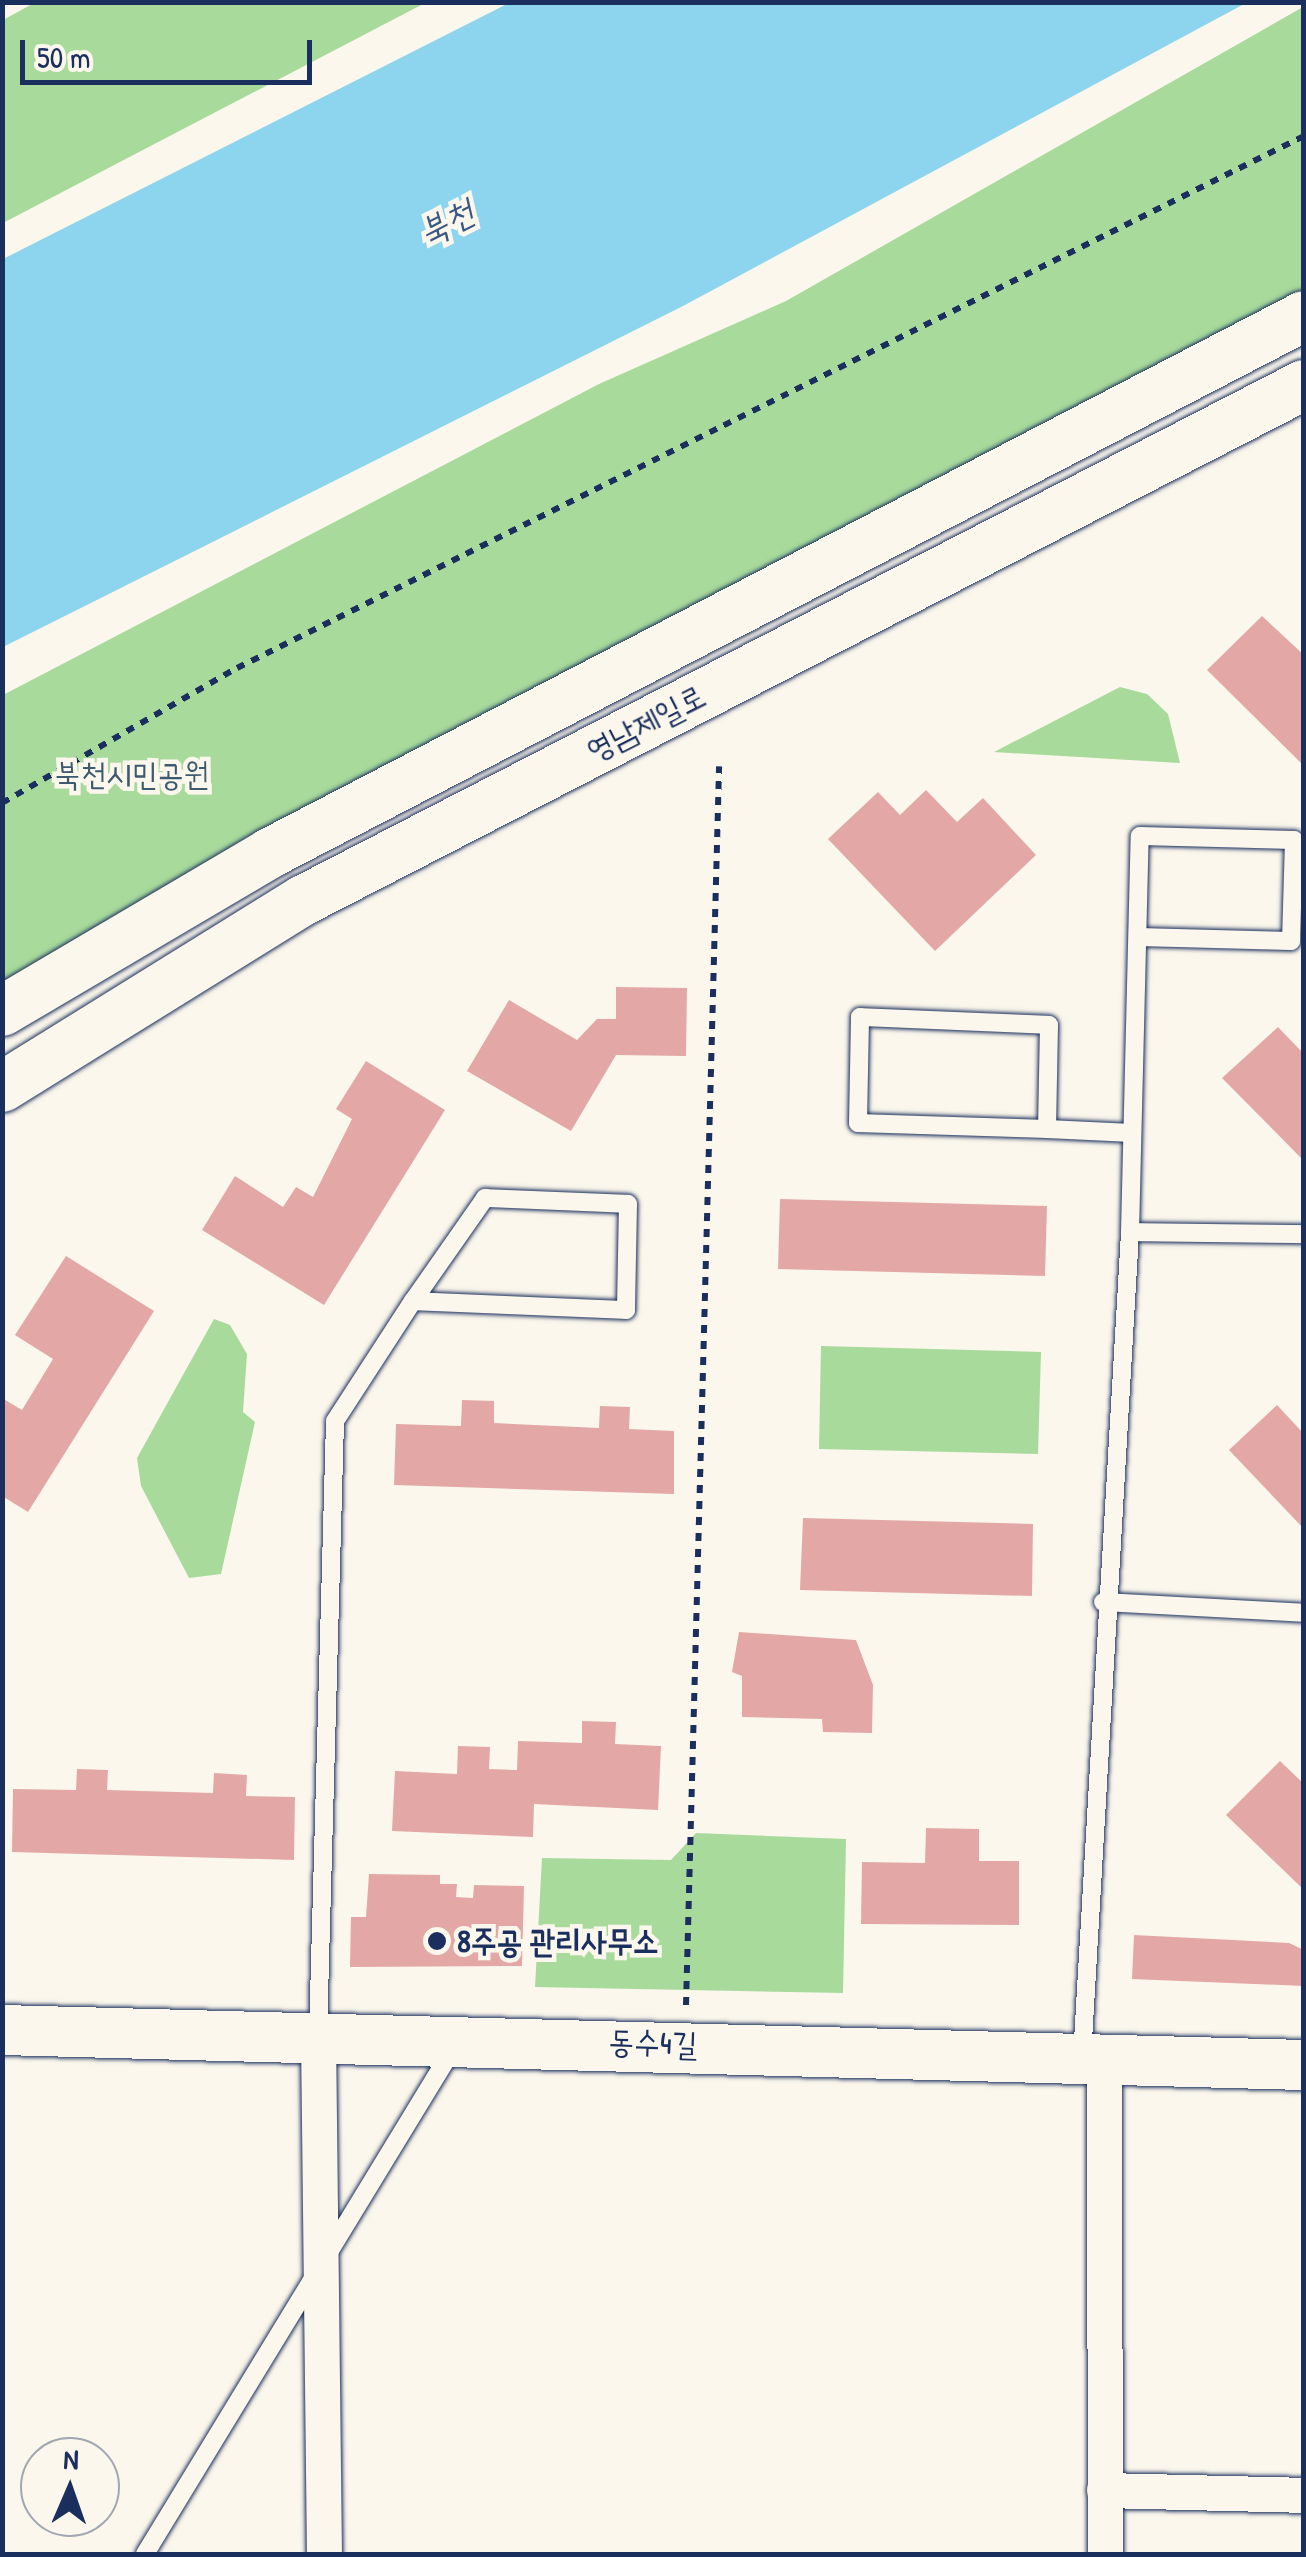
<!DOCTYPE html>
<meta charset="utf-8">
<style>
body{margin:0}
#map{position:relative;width:1306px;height:2557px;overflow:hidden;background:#fbf7ec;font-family:"Patrick Hand","Poor Story",sans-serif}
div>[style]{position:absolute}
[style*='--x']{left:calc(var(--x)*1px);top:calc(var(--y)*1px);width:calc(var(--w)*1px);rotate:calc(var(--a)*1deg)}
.green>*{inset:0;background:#a8da9c}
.water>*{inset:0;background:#8dd5ee}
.building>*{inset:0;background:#e3a8a5}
.path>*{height:6px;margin-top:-3px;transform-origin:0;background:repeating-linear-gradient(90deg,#1b2f5e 0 8px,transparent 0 16px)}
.roads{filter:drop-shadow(0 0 2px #1b2f5e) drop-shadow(0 0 2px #1b2f5e)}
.lane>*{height:18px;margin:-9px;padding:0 9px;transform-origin:9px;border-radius:9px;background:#fbf7ec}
.street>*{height:35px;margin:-17.5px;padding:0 17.5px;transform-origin:17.5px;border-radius:17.5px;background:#fbf7ec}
.secondary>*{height:50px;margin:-25px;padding:0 25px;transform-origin:25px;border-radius:25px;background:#fbf7ec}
.dots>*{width:28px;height:28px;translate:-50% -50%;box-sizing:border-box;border:5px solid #fbf7ec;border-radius:50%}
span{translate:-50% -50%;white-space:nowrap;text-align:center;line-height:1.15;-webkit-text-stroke:9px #fbf7ec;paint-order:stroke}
.street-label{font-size:32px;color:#1b2f5e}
.park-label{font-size:32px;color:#3e5a6e}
.poi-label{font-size:32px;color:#1b2f5e;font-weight:700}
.left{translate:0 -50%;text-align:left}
.water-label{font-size:35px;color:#385882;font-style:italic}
.frame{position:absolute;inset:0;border:5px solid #1b2f5e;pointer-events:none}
.north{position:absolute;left:20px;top:2437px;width:100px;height:100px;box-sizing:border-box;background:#fbf7ec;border:2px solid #a1a7b3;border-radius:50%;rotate:2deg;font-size:28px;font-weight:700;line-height:40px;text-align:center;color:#1b2f5e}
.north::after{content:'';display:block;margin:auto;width:35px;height:45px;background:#1b2f5e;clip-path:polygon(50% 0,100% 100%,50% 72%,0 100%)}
.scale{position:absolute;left:20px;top:40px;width:292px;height:45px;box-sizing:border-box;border:5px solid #1b2f5e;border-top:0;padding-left:12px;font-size:30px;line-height:35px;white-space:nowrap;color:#1b2f5e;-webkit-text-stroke:8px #fbf7ec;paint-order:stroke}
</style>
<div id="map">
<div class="green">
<i style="clip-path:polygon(34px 3px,34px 2px,425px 3px,3px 223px,3px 20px)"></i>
<i style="clip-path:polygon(1303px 7px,1303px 308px,3px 987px,3px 695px,599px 384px,786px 301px)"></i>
<i style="clip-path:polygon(1120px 687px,1147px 694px,1168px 714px,1180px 763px,994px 752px)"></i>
<i style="clip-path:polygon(214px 1319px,230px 1325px,247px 1354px,243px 1412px,255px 1422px,221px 1574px,189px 1578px,141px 1486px,137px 1458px)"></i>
<i style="clip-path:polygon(821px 1346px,1041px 1352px,1038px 1454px,819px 1449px)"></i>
<i style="clip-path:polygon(696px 1833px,846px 1839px,843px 1993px,535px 1987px,542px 1858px,671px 1860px)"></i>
</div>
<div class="water">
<i style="clip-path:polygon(509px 3px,1246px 3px,683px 306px,3px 647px,3px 259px)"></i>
</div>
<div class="building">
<i style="clip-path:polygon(1262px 616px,1304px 655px,1304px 766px,1207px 670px)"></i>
<i style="clip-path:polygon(926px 790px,957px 822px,983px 798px,1036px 855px,935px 951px,828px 839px,878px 792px,900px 815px)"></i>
<i style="clip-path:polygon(616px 987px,687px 988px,686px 1056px,616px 1055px,571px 1131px,467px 1071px,509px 1000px,577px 1040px,597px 1019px,616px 1019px)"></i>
<i style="clip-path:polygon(1278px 1027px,1304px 1054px,1304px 1161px,1222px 1078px)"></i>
<i style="clip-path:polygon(366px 1061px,445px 1110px,324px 1305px,202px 1230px,235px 1176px,283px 1207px,296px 1187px,313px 1197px,352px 1119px,336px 1109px)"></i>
<i style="clip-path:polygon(780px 1199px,1047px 1206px,1045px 1276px,778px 1269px)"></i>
<i style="clip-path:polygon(66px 1256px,154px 1311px,28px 1512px,2px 1496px,2px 1398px,22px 1410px,53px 1359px,15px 1335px)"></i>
<i style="clip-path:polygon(462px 1400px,494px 1401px,494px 1423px,599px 1428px,600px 1406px,630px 1407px,629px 1429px,674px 1431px,674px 1494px,394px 1485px,396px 1424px,461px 1426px)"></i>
<i style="clip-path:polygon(1277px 1405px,1304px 1434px,1304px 1529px,1229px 1450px)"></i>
<i style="clip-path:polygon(803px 1518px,1033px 1524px,1032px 1596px,800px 1590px)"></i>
<i style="clip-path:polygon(739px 1632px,856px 1640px,873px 1685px,872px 1733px,823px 1732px,822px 1719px,742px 1717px,742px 1676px,732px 1672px)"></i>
<i style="clip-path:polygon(582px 1721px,616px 1722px,615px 1744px,661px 1746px,658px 1810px,534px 1804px,533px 1837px,392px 1831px,395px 1771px,457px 1774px,458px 1746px,490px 1747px,489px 1769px,517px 1770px,518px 1741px,582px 1743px)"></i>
<i style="clip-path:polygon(1280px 1761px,1304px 1784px,1304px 1890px,1226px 1815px)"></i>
<i style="clip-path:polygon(77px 1769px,108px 1770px,107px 1790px,213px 1793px,214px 1773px,247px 1775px,246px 1796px,295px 1797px,294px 1860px,12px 1852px,13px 1789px,76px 1790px)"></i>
<i style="clip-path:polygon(926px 1828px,979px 1829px,979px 1861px,1019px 1861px,1019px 1925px,861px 1924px,862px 1862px,925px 1863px)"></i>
<i style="clip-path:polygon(369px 1874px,440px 1875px,440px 1884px,457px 1884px,456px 1897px,473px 1898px,474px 1885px,524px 1886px,522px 1966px,350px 1967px,351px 1917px,366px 1917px)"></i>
<i style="clip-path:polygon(1134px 1935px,1289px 1943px,1304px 1950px,1304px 1986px,1132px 1979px)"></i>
</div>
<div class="path">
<i style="--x:2;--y:803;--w:271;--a:-29.9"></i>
<i style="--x:237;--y:668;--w:1192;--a:-26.5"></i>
<i style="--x:686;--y:2005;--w:1239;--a:-88.47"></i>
</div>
<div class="roads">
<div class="lane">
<i style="--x:1047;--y:1129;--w:189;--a:-178.2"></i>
<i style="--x:858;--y:1123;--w:106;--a:-88.9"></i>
<i style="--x:860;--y:1017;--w:189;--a:2.4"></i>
<i style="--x:1049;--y:1025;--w:104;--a:91.1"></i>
<i style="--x:1047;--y:1129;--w:85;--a:2.7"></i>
<i style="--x:1130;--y:1232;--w:174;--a:0.7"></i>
<i style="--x:1103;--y:1602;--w:201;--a:3.1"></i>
<i style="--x:318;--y:2034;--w:613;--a:-88.41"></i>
<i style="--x:335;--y:1421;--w:143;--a:-57"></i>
<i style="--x:413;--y:1301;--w:126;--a:-55"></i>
<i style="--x:485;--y:1198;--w:143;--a:2.4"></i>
<i style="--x:628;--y:1204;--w:106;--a:91.1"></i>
<i style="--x:626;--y:1310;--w:213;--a:-177.6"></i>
<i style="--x:1082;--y:2058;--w:827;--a:-86.67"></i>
<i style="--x:1130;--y:1232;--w:396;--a:-88.6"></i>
<i style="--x:1140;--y:836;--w:154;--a:1.5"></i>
<i style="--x:1294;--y:840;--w:101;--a:91.7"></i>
<i style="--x:1291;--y:941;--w:153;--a:-178.5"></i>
<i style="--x:145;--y:2554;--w:594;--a:-58.64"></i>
</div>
<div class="street">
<i style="--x:318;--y:2035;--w:519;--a:89.34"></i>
<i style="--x:1104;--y:2060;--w:494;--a:89.9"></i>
<i style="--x:1104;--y:2490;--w:200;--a:1.4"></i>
</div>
<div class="secondary">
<i style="--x:2;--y:1011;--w:311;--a:-30.5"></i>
<i style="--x:270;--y:853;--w:1165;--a:-27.44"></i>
<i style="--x:2;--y:1087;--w:355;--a:-31.8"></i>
<i style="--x:304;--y:900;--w:1125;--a:-27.25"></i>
<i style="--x:2;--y:2030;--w:1302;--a:1.54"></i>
</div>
</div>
<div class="dots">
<i style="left:437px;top:1941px;background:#1b2f5e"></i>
</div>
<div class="street-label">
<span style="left:646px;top:723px;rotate:-27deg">영남제일로</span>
<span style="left:653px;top:2043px;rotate:2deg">동수4길</span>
</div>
<div class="park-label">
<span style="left:132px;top:774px">북천시민공원</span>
</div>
<div class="poi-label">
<span class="left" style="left:457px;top:1941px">8주공 관리사무소</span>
</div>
<div class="water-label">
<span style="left:446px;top:222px;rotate:-27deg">북천</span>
</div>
<div class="frame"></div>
<div class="north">N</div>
<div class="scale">50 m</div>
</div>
